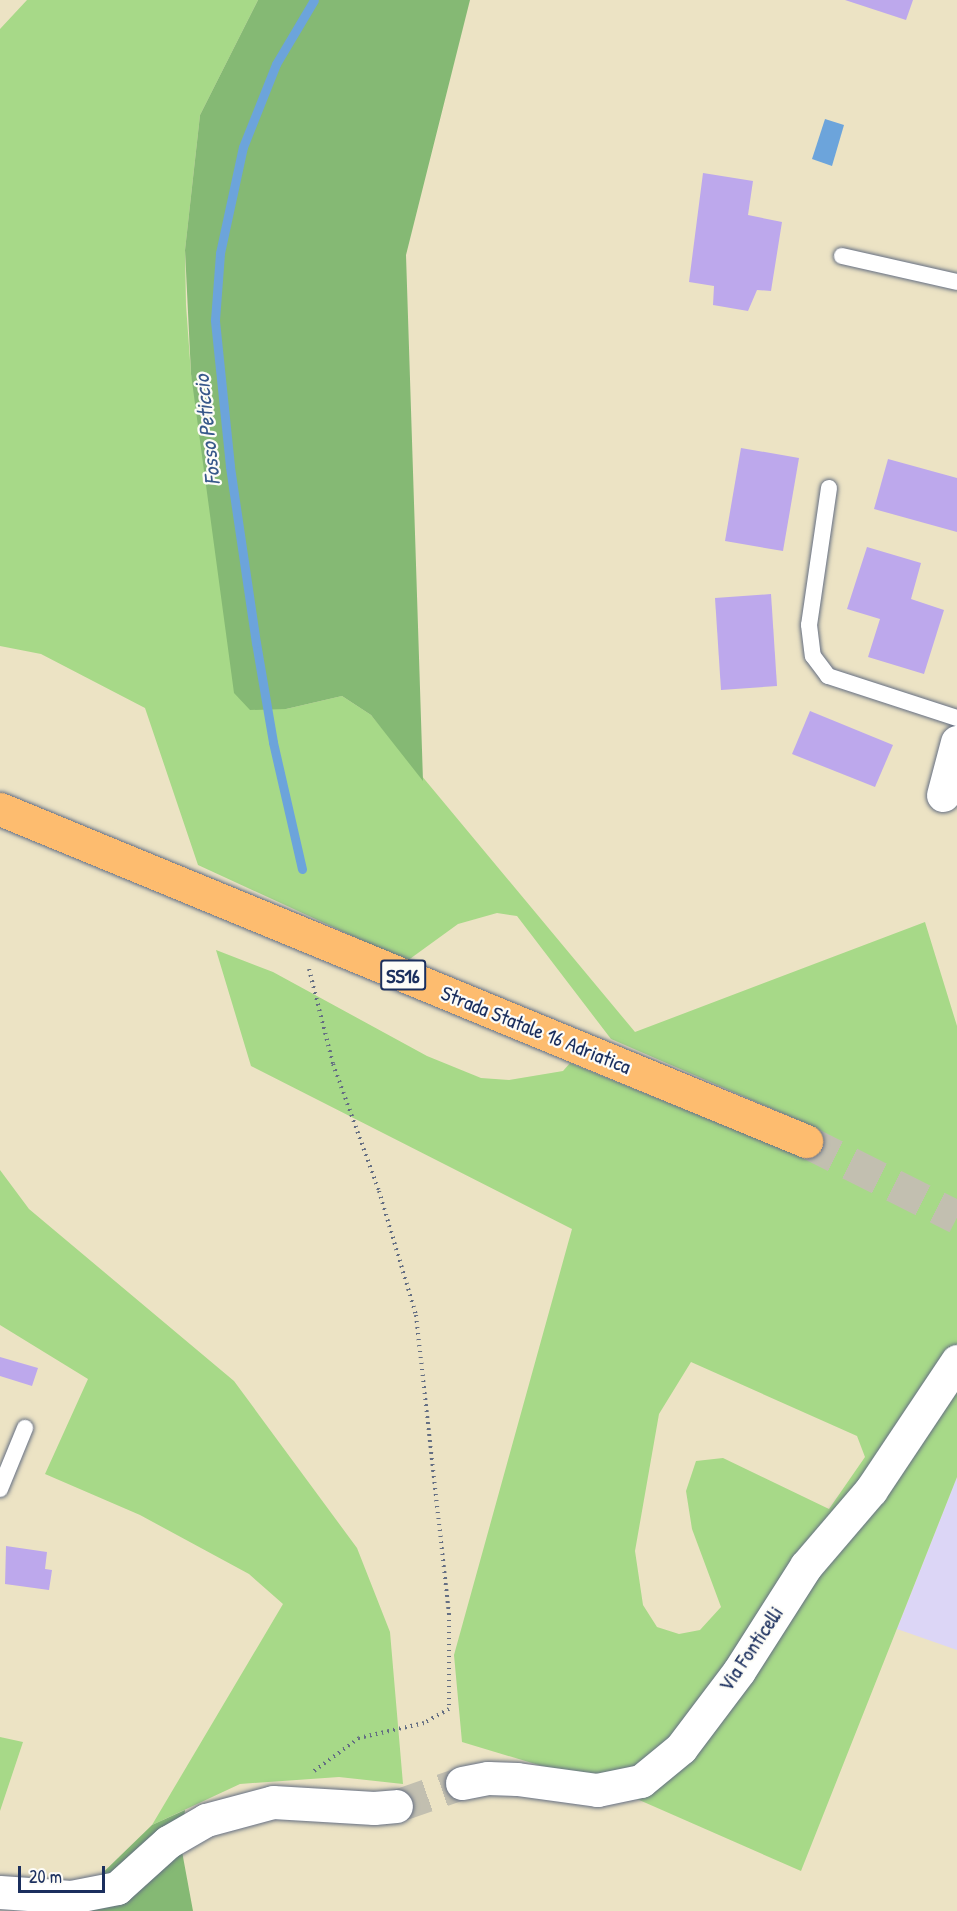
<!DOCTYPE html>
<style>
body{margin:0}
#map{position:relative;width:957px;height:1911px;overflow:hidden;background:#ece3c4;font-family:"Patrick Hand",sans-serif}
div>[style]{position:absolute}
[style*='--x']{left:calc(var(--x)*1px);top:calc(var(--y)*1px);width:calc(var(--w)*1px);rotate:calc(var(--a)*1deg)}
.built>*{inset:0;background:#dcd6f6}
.green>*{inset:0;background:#a7d988}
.forest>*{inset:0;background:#85b974}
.water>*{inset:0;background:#6ca4db}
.stream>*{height:9px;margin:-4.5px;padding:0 4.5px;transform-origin:4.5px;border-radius:4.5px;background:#6ca4db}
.building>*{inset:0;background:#bda8ec}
.minor-tunnel>*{height:33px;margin-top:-16.5px;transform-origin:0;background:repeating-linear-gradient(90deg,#c2bfb0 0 33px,transparent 0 49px)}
.primary-tunnel>*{height:33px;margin-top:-16.5px;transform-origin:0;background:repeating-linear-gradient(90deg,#c2bfb0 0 33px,transparent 0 49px)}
.path>*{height:4px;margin-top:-2px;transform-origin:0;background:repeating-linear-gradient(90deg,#646e82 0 1.5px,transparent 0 6px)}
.roads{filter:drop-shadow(0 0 2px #646e82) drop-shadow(0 0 2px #646e82)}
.service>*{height:16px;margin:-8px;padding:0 8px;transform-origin:8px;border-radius:8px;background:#fff}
.minor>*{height:33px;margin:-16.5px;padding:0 16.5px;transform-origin:16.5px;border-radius:16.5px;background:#fff}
.primary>*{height:33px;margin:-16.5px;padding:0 16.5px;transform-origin:16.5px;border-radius:16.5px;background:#fdbc6f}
span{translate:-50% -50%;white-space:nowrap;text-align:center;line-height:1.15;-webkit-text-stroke:4.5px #fdfcf7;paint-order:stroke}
.shield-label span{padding:2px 4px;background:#fdfcf7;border:2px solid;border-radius:4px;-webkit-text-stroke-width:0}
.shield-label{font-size:20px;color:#1b2f5e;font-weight:700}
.street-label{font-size:21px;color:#1b2f5e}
.water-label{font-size:22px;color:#37588a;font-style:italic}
.scale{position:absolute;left:18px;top:1866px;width:87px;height:27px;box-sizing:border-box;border:3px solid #1b2f5e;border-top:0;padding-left:8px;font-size:18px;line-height:21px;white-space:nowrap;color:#1b2f5e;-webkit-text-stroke:4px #fdfcf7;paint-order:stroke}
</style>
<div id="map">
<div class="built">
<i style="clip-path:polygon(957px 1477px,957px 1650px,897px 1629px)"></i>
</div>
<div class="green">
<i style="clip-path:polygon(evenodd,27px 0,258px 0,200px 115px,185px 250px,186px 305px,191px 374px,199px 411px,286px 709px,342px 696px,371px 715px,635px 1032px,925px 922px,957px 1026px,957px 1477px,801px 1871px,605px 1785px,462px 1742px,454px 1655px,572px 1229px,251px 1066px,216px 950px,273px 972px,427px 1056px,481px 1078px,509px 1080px,563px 1071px,570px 1063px,799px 1156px,812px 1126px,611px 1039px,517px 916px,497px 913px,458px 924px,407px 961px,198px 865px,145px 708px,41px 654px,0 646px,0 29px,27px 0,691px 1362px,857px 1436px,865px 1457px,829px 1509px,723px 1458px,696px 1461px,686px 1491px,692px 1529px,721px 1607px,700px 1630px,679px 1634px,657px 1627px,643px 1605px,635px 1551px,659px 1414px,691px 1362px)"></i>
<i style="clip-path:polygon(0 1170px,29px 1209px,234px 1381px,357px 1548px,390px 1632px,403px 1784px,339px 1777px,240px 1784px,152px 1825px,283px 1604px,249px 1574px,140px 1515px,45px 1474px,88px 1379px,0 1325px)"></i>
<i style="clip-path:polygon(0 1737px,23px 1742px,0 1811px)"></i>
</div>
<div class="forest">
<i style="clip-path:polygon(258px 0,470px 0,406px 255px,423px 781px,371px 715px,342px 696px,286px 709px,250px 710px,234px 693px,191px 374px,185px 250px,200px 115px)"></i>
<i style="clip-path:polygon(185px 1810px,181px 1846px,193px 1911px,92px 1911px,84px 1891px,152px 1825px)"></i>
</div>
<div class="water">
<i style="clip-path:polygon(825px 119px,844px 125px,832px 166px,812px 159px)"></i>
</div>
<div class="stream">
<i style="--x:302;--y:869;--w:130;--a:-102.9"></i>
<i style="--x:273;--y:742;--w:100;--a:-99.7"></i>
<i style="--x:256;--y:643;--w:179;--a:-98.4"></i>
<i style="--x:230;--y:466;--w:147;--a:-95.9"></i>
<i style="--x:215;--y:320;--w:67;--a:-85.7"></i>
<i style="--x:220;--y:253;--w:108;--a:-77.8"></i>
<i style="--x:243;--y:147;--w:89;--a:-68.3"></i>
<i style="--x:276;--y:64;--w:74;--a:-59.3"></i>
</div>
<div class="building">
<i style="clip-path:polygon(845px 0,913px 0,906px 20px)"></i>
<i style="clip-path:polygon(703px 173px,753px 181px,748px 215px,782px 222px,771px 291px,757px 290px,748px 311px,713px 305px,714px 286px,689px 282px)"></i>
<i style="clip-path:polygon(741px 448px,799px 458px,783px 551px,725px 541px)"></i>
<i style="clip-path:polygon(888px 459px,957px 478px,957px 532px,874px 509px)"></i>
<i style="clip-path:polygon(867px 547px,921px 563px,911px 599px,944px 610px,924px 674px,868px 657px,880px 619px,847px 609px)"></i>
<i style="clip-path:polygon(771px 594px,777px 686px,721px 690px,715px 598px)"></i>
<i style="clip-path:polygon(810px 711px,893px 745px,875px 787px,792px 754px)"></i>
<i style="clip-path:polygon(0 1357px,38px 1368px,32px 1386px,0 1376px)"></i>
<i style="clip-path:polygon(6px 1546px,47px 1552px,45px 1569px,52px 1570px,49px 1590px,5px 1584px)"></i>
</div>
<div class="minor-tunnel">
<i style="--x:396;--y:1806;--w:70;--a:-19.2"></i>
</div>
<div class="primary-tunnel">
<i style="--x:806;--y:1141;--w:169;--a:26.7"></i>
</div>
<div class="path">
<i style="--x:309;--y:969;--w:98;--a:75.8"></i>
<i style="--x:333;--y:1064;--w:135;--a:70.1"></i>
<i style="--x:379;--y:1191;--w:129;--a:73.4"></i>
<i style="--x:416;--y:1315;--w:301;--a:83.7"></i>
<i style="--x:449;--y:1614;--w:95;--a:90"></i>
<i style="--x:449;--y:1709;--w:29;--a:151"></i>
<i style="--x:424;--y:1723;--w:67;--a:167"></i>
<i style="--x:359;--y:1738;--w:59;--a:143.9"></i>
</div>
<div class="roads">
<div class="service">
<i style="--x:842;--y:256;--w:118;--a:12.7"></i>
<i style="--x:829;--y:488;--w:138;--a:98.3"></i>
<i style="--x:809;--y:625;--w:31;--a:83"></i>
<i style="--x:813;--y:656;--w:25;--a:53"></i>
<i style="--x:828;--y:676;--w:136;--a:18"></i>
<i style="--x:0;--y:1489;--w:66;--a:-67.7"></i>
</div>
<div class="minor">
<i style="--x:943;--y:795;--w:55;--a:-75.2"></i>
<i style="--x:462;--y:1783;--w:26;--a:-11"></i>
<i style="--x:488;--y:1778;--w:29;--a:2"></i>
<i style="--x:517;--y:1779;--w:81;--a:7.8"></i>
<i style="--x:597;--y:1790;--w:45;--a:-11.6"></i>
<i style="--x:641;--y:1781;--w:52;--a:-39.5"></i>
<i style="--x:681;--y:1748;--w:96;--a:-53"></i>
<i style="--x:739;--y:1671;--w:125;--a:-57.5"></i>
<i style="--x:806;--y:1566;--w:100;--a:-49.5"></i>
<i style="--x:871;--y:1490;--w:155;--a:-56.3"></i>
<i style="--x:0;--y:1892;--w:71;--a:4"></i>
<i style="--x:71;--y:1897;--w:47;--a:-11.1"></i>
<i style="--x:117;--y:1888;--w:69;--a:-42"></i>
<i style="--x:168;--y:1842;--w:44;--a:-30.1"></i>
<i style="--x:206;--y:1820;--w:69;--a:-15"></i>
<i style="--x:273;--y:1802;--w:101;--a:3.4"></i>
<i style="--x:374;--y:1808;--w:22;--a:-5"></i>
</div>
<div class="primary">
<i style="--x:0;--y:809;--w:872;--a:22.39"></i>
</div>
</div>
<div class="shield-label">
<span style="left:403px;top:975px">SS16</span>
</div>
<div class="street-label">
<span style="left:536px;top:1030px;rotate:22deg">Strada Statale 16 Adriatica</span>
<span style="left:751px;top:1649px;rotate:-56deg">Via Fonticelli</span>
</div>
<div class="water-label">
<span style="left:207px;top:430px;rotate:-96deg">Fosso Peticcio</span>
</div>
<div class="scale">20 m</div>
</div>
